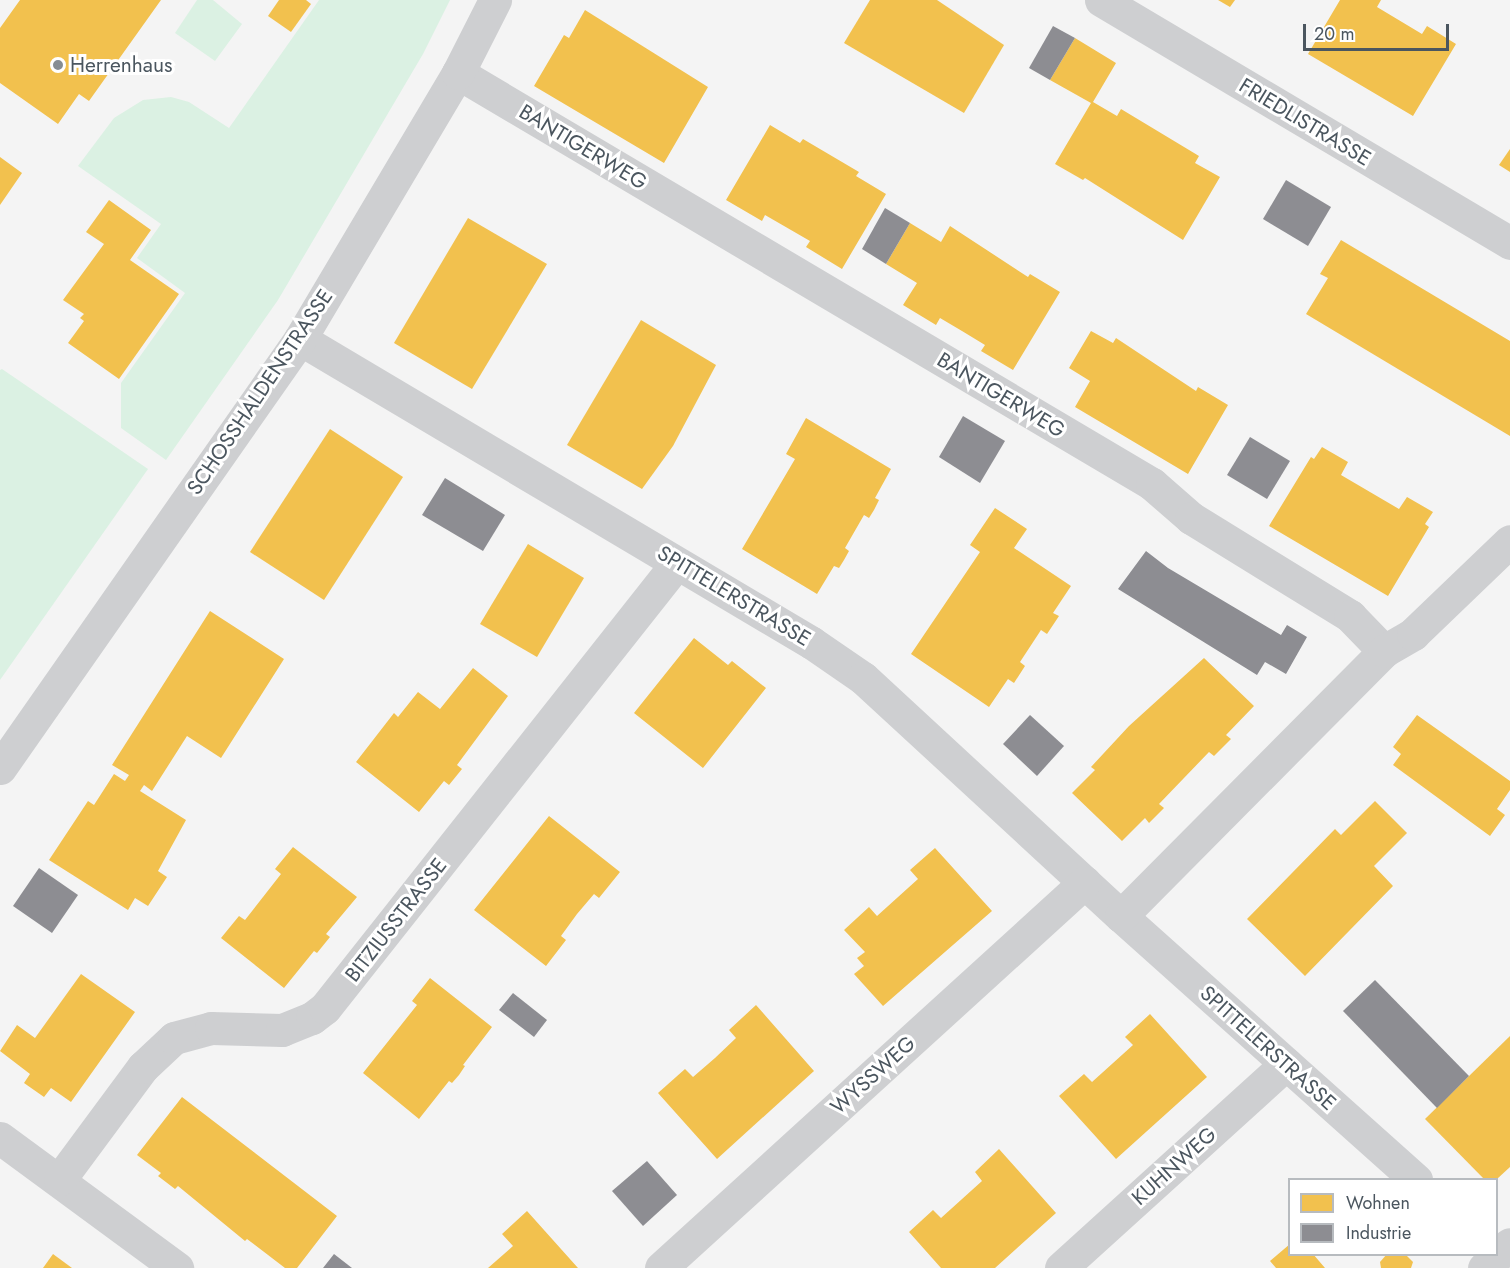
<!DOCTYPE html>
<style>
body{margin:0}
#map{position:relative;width:1510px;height:1268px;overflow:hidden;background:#f4f4f4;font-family:Jost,sans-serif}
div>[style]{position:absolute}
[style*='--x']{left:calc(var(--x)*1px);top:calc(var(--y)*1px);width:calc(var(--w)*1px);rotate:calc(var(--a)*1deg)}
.green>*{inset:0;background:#dbf1e3}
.homes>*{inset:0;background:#f2c14e}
.industry>*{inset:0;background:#8d8d92}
.minor>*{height:33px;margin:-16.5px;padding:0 16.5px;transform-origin:16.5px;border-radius:16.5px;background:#cecfd1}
.dots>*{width:16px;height:16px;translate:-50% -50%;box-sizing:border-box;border:3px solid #fff;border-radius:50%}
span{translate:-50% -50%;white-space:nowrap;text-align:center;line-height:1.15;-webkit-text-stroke:6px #fff;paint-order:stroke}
.poi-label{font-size:21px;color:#4b565f}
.left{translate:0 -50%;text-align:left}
.street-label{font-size:21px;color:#4b565f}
.legend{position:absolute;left:1288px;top:1178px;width:210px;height:78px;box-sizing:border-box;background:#fff;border:2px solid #b7bbbf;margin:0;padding:8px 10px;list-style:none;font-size:18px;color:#4b565f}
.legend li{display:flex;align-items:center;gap:12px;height:30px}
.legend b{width:30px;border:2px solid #b7bbbf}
.scale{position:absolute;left:1303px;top:24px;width:146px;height:27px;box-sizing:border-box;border:3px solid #4b565f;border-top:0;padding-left:8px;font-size:18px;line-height:21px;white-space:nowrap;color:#4b565f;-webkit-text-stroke:4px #fff;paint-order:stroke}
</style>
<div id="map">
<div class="green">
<i style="clip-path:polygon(197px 0,213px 0,242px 24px,215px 61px,175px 33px)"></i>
<i style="clip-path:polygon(319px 0,450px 0,423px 54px,278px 300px,166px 460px,121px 428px,121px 383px,185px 293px,137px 258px,161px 224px,78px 166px,114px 118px,143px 100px,171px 97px,189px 102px,229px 128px)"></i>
<i style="clip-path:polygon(2px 369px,148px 469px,0 680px,0 370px)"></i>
</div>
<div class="homes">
<i style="clip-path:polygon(20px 0,161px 0,89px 101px,79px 94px,58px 124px,0 83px,0 28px)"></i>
<i style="clip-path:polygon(279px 0,306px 0,311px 4px,291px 32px,268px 16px)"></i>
<i style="clip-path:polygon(870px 0,937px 0,1004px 45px,964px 113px,844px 43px)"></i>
<i style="clip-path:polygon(1218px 0,1235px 0,1230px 7px)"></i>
<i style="clip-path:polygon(1340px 0,1381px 0,1377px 7px,1422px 34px,1427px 26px,1456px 44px,1413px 116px,1308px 54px)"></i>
<i style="clip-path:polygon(585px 10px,708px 87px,664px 163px,534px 86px,564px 35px,569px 38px)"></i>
<i style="clip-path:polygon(1075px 38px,1116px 63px,1093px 102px,1117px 116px,1121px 109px,1199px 156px,1195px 163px,1220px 177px,1183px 240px,1085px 178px,1083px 180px,1055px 164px,1091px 103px,1050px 80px)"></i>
<i style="clip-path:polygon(770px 125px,800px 143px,803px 139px,859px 172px,856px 176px,886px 194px,842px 269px,806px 247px,810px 241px,765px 215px,762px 221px,726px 200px)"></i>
<i style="clip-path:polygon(1510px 149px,1510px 172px,1499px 165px)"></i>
<i style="clip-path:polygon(0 157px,22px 173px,0 205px)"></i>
<i style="clip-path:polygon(109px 200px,151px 230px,130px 260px,179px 294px,119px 379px,68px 343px,84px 321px,80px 318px,84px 314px,63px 300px,104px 244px,86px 232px)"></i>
<i style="clip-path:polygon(468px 218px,547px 264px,472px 389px,394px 343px)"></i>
<i style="clip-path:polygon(910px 223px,941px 242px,950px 226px,1028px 277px,1030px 274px,1060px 292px,1013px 370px,981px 351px,985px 345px,962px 331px,940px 318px,936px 325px,903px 305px,917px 283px,886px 264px)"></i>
<i style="clip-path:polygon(1341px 240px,1510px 341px,1510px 436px,1306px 314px,1328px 278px,1320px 274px)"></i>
<i style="clip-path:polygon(641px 320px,716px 365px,673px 446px,642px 489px,567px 445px)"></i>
<i style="clip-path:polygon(1091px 331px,1113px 343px,1116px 338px,1196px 391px,1198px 387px,1228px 405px,1188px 474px,1075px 407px,1090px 381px,1069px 368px)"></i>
<i style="clip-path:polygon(806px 418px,891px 469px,875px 498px,879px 500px,874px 510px,869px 518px,864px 515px,845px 548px,849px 551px,844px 560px,839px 568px,834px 566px,817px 594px,742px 549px,795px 459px,786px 454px)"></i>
<i style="clip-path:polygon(330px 429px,403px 477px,324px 600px,250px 552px)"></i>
<i style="clip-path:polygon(1322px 447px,1348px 462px,1341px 475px,1399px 509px,1407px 497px,1433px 512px,1425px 524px,1429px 527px,1388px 596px,1269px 526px,1311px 457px,1314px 459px)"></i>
<i style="clip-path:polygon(995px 508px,1027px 529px,1014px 548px,1071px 586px,1053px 613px,1059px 616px,1047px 634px,1041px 630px,1020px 662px,1025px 666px,1014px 683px,1008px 679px,989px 707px,911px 654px,980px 552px,970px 545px)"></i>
<i style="clip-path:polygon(528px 544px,584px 578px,537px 657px,480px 624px)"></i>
<i style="clip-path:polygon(210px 611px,284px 659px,221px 758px,187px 736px,152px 791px,144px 785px,140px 791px,186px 820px,158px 871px,167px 877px,148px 906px,135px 898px,128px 910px,49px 860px,88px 801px,94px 805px,114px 774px,125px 781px,129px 775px,112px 765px)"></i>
<i style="clip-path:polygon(694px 638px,728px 665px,732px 661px,766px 688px,703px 768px,634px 713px)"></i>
<i style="clip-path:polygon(1204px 658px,1254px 706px,1226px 735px,1231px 739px,1214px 756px,1209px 752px,1159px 804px,1164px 808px,1149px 823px,1145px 818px,1122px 841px,1072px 793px,1095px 770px,1091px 767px,1129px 726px)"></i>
<i style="clip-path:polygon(473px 668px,508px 696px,457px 765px,462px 769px,449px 785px,444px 781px,419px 812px,356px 762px,394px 713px,398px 717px,418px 692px,440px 709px)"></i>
<i style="clip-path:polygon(1417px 715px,1510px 781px,1510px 790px,1497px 809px,1505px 815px,1490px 836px,1393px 765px,1401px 754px,1393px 747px)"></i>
<i style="clip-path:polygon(1375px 801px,1407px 833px,1374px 866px,1393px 886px,1305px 976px,1247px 919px,1335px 829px,1341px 835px)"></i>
<i style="clip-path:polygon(549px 816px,620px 872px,599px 898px,594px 894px,577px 914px,561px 936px,566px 940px,546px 966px,474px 910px)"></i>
<i style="clip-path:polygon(293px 847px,357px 897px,326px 934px,330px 937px,317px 953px,314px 951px,284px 988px,221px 938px,239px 916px,245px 920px,281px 874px,275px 869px)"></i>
<i style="clip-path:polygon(935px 848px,992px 911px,883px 1006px,854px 974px,864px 966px,857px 958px,865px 952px,844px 930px,869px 907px,877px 916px,918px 879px,910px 870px)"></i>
<i style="clip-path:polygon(81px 974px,135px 1012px,71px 1102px,51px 1088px,44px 1097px,24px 1083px,30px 1074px,0 1051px,17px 1025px,35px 1038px)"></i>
<i style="clip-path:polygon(430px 978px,492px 1027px,463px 1065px,465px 1066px,459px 1075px,452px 1083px,449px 1081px,419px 1119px,363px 1073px,417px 1005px,412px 1001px)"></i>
<i style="clip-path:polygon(756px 1005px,814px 1071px,717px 1159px,658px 1093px,685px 1069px,693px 1077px,715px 1058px,736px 1038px,729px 1030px)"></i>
<i style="clip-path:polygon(1150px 1014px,1207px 1077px,1116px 1159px,1059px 1096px,1084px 1074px,1092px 1082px,1133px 1045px,1125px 1037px)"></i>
<i style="clip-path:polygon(1510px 1036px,1510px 1167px,1497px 1179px,1484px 1179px,1425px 1119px)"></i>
<i style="clip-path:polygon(182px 1097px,337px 1216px,297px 1268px,285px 1268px,247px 1239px,245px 1241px,178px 1186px,175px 1189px,158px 1176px,161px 1173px,137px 1155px)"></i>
<i style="clip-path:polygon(999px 1149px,1056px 1213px,995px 1268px,941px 1268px,909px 1232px,933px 1210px,941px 1218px,982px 1181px,975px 1172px)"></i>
<i style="clip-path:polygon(527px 1211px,578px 1268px,488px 1268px,513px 1246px,502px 1234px)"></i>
<i style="clip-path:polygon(1290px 1244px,1290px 1254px,1313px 1254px,1325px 1268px,1276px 1268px,1270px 1261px)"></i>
<i style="clip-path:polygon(53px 1254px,72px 1268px,43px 1268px)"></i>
<i style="clip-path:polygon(1387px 1254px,1405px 1254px,1413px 1262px,1411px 1268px,1381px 1268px,1380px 1262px)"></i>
</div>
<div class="industry">
<i style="clip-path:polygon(1053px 26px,1075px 38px,1050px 80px,1029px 68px)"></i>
<i style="clip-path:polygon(1286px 180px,1331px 207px,1308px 246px,1263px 219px)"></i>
<i style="clip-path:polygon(885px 208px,910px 223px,886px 264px,862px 249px)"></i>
<i style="clip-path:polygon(963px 416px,1005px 441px,980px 483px,939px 457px)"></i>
<i style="clip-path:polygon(1250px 437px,1290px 461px,1267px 499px,1227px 475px)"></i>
<i style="clip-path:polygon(445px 478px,505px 515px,483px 551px,422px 515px)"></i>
<i style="clip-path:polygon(1146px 551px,1168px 568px,1281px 635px,1287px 625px,1307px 637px,1286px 674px,1265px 662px,1257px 675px,1118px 589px)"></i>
<i style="clip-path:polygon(1030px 715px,1064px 746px,1037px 776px,1003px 744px)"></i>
<i style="clip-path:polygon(39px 868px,78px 895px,52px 933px,13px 906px)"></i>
<i style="clip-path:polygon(1375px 980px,1469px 1076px,1437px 1108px,1343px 1011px)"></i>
<i style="clip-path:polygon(513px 993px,547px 1020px,534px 1037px,499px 1010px)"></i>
<i style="clip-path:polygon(647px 1161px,677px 1195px,643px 1226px,612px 1191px)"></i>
<i style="clip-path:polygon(334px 1254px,352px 1268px,323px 1268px)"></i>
</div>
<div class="minor">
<i style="--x:1101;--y:0;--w:476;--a:30.7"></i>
<i style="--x:458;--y:73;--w:807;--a:30.63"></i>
<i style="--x:1152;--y:484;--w:52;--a:41.1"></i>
<i style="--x:1191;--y:518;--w:187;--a:31.6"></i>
<i style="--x:1350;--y:616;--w:49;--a:45.8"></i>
<i style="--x:300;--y:339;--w:595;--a:30.7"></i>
<i style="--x:812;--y:643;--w:62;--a:34.5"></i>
<i style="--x:863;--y:678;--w:351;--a:42.7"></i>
<i style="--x:1121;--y:916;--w:396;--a:41.8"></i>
<i style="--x:0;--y:768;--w:523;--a:-55.03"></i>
<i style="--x:300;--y:339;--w:309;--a:-59.3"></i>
<i style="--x:458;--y:73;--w:82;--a:-63.1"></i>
<i style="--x:1121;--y:916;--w:373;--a:-45.2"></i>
<i style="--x:1384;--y:651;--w:34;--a:-30"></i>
<i style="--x:1413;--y:634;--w:134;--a:-43.8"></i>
<i style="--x:0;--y:1138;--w:220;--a:36.3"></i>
<i style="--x:60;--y:1179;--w:139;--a:-53.5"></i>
<i style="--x:143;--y:1067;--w:42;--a:-43.1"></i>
<i style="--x:174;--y:1038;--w:38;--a:-15"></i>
<i style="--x:211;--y:1028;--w:71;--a:1.6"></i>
<i style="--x:282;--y:1030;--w:32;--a:-22"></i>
<i style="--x:312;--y:1018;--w:16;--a:-38"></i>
<i style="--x:325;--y:1008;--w:567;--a:-51.66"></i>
<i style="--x:661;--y:1268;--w:573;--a:-42.31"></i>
<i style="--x:1061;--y:1268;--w:304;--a:-42.2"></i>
<i style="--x:1484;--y:1268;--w:35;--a:-43"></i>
</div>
<div class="dots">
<i style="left:58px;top:65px;background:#868d93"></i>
</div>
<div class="poi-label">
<span class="left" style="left:70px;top:65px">Herrenhaus</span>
</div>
<div class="street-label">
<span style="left:1305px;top:122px;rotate:31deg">FRIEDLISTRASSE</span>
<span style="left:583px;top:147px;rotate:31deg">BANTIGERWEG</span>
<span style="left:260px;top:392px;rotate:-56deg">SCHOSSHALDENSTRASSE</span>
<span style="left:1001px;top:395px;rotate:31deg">BANTIGERWEG</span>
<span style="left:734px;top:596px;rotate:31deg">SPITTELERSTRASSE</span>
<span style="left:396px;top:920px;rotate:-52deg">BITZIUSSTRASSE</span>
<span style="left:1268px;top:1048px;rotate:42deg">SPITTELERSTRASSE</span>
<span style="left:873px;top:1075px;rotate:-42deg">WYSSWEG</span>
<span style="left:1174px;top:1166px;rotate:-42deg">KUHNWEG</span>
</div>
<ul class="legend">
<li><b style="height:16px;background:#f2c14e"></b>Wohnen</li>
<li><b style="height:16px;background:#8d8d92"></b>Industrie</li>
</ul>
<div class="scale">20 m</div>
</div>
